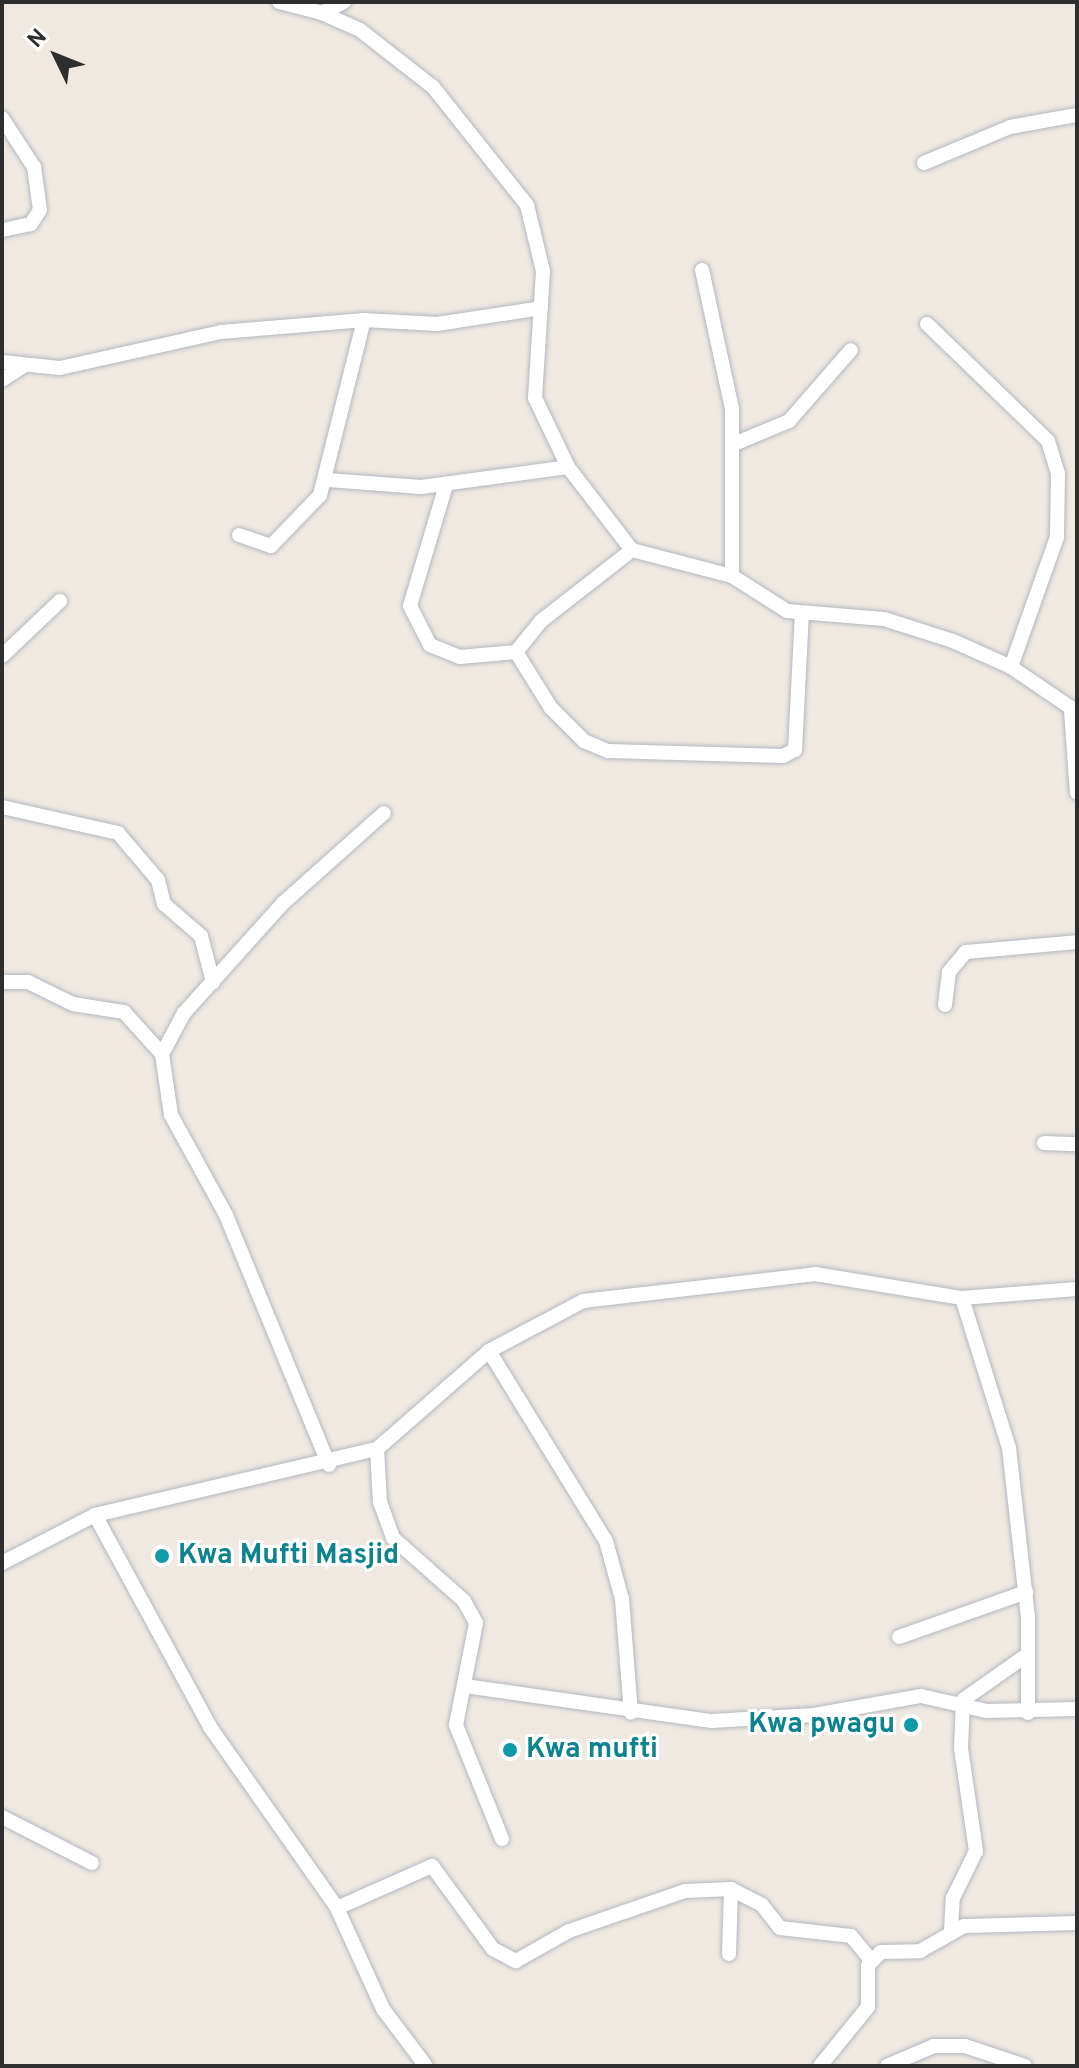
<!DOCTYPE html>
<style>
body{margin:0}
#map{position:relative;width:1079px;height:2068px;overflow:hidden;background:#efe9e1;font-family:Overpass,sans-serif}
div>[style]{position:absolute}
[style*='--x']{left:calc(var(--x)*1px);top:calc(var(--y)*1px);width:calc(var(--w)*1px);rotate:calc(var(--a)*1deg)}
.roads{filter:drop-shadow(0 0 2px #b4b7c1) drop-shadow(0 0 2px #b4b7c1)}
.minor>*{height:14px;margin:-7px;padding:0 7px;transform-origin:7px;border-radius:7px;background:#fff}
.dots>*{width:22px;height:22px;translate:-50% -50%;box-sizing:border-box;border:4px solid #fff;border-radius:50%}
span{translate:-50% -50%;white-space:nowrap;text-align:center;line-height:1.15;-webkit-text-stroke:6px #fff;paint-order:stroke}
.culture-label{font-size:28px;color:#0d838f;font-weight:700}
.left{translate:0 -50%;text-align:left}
.right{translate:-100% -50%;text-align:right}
.frame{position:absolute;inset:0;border:4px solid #2e2e2e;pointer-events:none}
.north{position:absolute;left:16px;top:16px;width:80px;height:80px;-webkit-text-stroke:6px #fff;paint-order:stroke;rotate:313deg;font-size:22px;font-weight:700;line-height:32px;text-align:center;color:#2e2e2e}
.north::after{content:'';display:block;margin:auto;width:28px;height:36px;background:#2e2e2e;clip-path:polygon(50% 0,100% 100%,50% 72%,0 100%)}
</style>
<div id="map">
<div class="roads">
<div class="minor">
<i style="--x:279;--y:2;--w:44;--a:14.3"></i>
<i style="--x:322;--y:13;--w:25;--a:-27"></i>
<i style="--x:322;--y:13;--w:42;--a:24.1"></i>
<i style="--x:360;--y:30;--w:93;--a:38"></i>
<i style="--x:433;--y:87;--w:151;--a:51.5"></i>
<i style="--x:527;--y:205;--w:68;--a:76.4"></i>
<i style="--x:543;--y:271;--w:127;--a:93.6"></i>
<i style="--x:535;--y:398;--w:76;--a:64.4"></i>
<i style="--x:568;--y:467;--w:105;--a:52.4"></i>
<i style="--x:632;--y:550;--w:103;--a:14.6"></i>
<i style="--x:732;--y:576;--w:65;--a:32.5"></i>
<i style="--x:787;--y:611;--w:97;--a:4.7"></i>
<i style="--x:884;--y:619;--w:72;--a:17.7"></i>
<i style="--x:953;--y:641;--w:64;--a:24.1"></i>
<i style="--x:1011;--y:667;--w:80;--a:34.3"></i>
<i style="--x:2;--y:118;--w:59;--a:56.9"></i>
<i style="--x:34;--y:167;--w:43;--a:82.1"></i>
<i style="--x:40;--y:210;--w:17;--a:123"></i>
<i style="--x:31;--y:224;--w:30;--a:168"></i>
<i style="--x:924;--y:163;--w:93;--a:-22.7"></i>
<i style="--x:1010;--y:127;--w:68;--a:-10.2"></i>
<i style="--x:702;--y:270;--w:142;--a:77.8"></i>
<i style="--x:732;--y:409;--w:167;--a:90"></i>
<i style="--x:927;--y:324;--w:168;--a:44"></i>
<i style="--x:1048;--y:441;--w:34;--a:73"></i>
<i style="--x:1058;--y:473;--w:64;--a:90.9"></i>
<i style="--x:1057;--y:537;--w:138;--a:109.5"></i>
<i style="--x:2;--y:362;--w:58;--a:5.9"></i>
<i style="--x:60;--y:368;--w:165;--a:-12.6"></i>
<i style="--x:221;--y:332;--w:144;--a:-4.8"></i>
<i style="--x:364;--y:320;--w:73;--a:3.1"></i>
<i style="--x:437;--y:324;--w:105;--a:-8.7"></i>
<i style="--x:2;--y:380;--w:24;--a:-33"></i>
<i style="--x:734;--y:444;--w:60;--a:-22.7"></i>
<i style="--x:789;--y:421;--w:94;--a:-48.9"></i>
<i style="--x:328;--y:480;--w:93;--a:4.3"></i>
<i style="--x:421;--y:487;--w:148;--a:-7.7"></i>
<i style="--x:446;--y:485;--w:126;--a:106.6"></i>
<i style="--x:410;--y:606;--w:44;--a:62.9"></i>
<i style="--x:430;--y:645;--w:32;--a:22"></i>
<i style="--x:460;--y:657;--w:56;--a:-5.1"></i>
<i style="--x:516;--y:652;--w:40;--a:-51"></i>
<i style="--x:541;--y:621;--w:115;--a:-38"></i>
<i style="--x:239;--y:535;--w:34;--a:19"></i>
<i style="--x:271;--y:546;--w:71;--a:-46.1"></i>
<i style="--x:320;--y:495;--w:180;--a:-75.9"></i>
<i style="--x:516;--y:652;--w:66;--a:58"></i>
<i style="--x:551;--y:708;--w:47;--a:45"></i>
<i style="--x:584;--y:741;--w:26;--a:23"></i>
<i style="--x:608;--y:751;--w:175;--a:1.6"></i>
<i style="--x:783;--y:756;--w:13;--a:-27"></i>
<i style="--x:795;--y:750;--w:136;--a:-87.1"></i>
<i style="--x:2;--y:656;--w:80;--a:-43.5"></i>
<i style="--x:1071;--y:710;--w:83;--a:85.9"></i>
<i style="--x:2;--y:807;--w:119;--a:12.6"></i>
<i style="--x:118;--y:833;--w:62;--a:49.6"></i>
<i style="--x:158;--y:880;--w:25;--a:76"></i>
<i style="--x:164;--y:904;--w:49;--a:40.9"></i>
<i style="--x:201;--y:936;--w:48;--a:75.4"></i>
<i style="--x:2;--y:982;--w:26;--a:0"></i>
<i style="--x:28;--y:982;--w:50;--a:26.1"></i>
<i style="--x:73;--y:1004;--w:52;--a:8.9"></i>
<i style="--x:124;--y:1012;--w:57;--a:47.9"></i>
<i style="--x:945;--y:1005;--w:33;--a:-83"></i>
<i style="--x:949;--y:972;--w:26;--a:-50"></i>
<i style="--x:966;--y:952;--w:111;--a:-5.1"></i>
<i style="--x:1044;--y:1143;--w:33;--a:2"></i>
<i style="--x:962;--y:1298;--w:157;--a:72.6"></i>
<i style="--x:1009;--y:1448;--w:170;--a:83.6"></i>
<i style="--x:1028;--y:1617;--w:96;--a:90"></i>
<i style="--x:489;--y:1351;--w:223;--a:58.4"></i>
<i style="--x:606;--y:1541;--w:60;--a:74.6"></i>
<i style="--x:622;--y:1599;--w:114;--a:85.5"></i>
<i style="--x:377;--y:1449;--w:53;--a:86.8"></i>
<i style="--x:380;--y:1502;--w:38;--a:70"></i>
<i style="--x:393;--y:1538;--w:95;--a:41.6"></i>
<i style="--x:464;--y:1601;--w:25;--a:61"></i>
<i style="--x:476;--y:1623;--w:104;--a:101.1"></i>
<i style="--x:456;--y:1725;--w:123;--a:68"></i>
<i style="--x:329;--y:1465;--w:270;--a:-112.4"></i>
<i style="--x:226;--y:1215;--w:114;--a:-118.8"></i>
<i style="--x:171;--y:1115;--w:62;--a:-98.4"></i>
<i style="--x:162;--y:1054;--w:47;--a:-61.8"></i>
<i style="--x:184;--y:1013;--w:148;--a:-48"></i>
<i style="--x:283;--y:903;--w:135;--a:-41.7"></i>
<i style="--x:95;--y:1515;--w:241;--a:61.5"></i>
<i style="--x:210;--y:1727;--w:221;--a:54.9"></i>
<i style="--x:337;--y:1908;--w:111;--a:65.5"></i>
<i style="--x:383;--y:2009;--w:71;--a:53"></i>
<i style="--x:2;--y:1563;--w:105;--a:-27.3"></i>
<i style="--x:95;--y:1515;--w:290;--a:-13.2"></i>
<i style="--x:377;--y:1449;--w:149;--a:-41.2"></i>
<i style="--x:489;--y:1351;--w:106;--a:-28"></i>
<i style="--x:583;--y:1301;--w:234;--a:-6.6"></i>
<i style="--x:815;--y:1274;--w:149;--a:9.3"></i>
<i style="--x:962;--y:1298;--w:115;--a:-4.5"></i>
<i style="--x:899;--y:1637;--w:135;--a:-19.5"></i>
<i style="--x:465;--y:1686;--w:249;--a:8.1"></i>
<i style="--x:712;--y:1721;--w:102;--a:-3.4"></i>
<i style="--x:814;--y:1715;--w:109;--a:-10.1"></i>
<i style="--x:921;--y:1696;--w:68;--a:12.8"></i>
<i style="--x:987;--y:1711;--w:90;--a:-1.3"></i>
<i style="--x:2;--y:1817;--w:101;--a:27.1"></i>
<i style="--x:337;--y:1908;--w:104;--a:-23.9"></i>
<i style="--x:432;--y:1866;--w:103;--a:53.7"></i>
<i style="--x:493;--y:1949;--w:26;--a:28"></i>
<i style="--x:516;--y:1961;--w:61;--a:-29.5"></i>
<i style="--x:569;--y:1931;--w:123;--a:-19"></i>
<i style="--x:685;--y:1891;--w:46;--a:-2.5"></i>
<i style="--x:731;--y:1889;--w:35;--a:27"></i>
<i style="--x:762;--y:1905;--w:29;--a:52"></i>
<i style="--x:780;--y:1928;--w:71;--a:6.4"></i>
<i style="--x:851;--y:1936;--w:30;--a:50"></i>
<i style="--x:951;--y:1931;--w:33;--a:-87"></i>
<i style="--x:953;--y:1898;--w:52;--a:-63.9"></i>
<i style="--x:976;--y:1851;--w:104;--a:-98.3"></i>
<i style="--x:961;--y:1748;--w:48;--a:-87.6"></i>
<i style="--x:963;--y:1700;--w:75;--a:-35.2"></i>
<i style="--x:729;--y:1954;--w:65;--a:-88.2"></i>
<i style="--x:820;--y:2066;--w:76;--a:-50.9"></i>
<i style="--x:868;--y:2007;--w:42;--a:-90"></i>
<i style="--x:868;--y:1965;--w:18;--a:-45"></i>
<i style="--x:881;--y:1952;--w:39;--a:-1"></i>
<i style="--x:920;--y:1951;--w:51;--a:-29.6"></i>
<i style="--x:964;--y:1926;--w:113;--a:-1.5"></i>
<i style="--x:887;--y:2066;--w:51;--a:-23.1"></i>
<i style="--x:934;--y:2046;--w:31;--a:0"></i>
<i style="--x:965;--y:2046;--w:63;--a:18.4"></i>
</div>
</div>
<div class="dots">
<i style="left:162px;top:1556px;background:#0f9aa8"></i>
<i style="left:911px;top:1725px;background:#0f9aa8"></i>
<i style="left:510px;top:1750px;background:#0f9aa8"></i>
</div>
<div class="culture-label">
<span class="left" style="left:178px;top:1556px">Kwa Mufti Masjid</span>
<span class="right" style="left:895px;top:1725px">Kwa pwagu</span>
<span class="left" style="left:526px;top:1750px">Kwa mufti</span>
</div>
<div class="frame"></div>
<div class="north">N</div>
</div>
